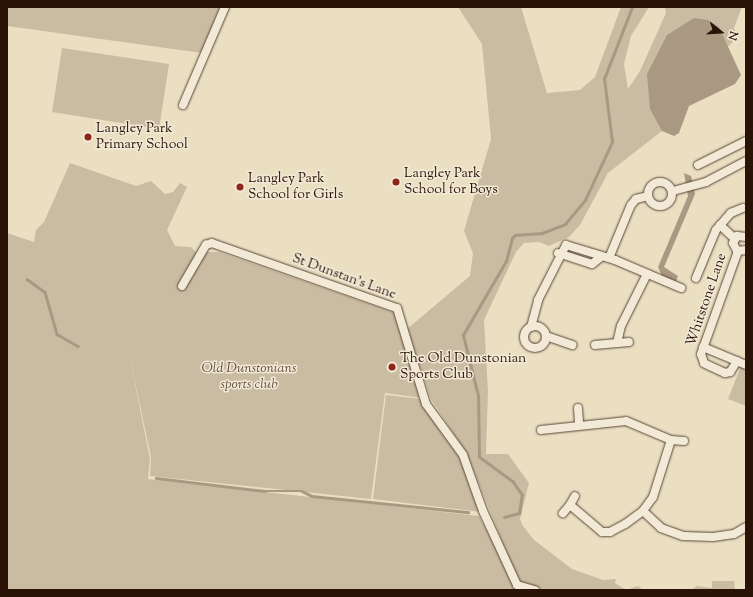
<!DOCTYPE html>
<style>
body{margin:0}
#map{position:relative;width:753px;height:597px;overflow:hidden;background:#ebdfc2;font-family:"Sorts Mill Goudy",serif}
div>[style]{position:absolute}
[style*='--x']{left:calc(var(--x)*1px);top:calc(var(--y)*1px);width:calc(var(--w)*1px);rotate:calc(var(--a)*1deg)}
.green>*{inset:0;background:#cabca2}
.water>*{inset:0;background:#a99982}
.stream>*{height:2.5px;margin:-1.25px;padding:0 1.25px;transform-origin:1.25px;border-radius:1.25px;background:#a99982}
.roads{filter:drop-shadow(0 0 1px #5a4536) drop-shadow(0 0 1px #5a4536)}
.minor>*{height:8px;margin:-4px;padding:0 4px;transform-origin:4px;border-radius:4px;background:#f2ead7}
.minor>.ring{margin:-4px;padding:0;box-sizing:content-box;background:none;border:8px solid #f2ead7;border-radius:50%}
.dots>*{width:11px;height:11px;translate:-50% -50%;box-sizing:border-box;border:2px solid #f2ead7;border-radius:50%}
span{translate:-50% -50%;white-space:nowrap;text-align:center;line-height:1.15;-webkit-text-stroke:3px #f2ead7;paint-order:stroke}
.poi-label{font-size:14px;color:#2a1207}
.left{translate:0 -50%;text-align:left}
.street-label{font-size:14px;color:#2a1207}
.park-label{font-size:14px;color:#624e3d;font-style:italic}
.frame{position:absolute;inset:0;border:8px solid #2a1207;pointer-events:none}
.north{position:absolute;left:701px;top:12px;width:40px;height:40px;-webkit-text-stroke:3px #f2ead7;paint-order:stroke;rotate:107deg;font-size:11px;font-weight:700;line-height:16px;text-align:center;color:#2a1207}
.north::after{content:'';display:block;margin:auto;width:14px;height:18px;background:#2a1207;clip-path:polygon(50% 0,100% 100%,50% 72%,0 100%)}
</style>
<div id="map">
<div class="green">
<i style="clip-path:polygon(7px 7px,220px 7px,202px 53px,7px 26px)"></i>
<i style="clip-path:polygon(458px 7px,521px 7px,547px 93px,580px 90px,595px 77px,621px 7px,649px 7px,631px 36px,624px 64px,628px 89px,640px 71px,666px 13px,665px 7px,742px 7px,734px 28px,737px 38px,655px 115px,662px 131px,608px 173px,580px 225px,569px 237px,549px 246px,539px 242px,524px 243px,516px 252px,484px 320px,488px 391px,486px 454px,508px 454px,529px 483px,520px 519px,523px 526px,534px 540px,572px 569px,603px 580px,616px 579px,615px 583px,626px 590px,638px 586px,643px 590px,542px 590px,519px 583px,467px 454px,431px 399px,407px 329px,470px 276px,473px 253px,464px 231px,491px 139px,482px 44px)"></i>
<i style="clip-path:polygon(62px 48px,169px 64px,159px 129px,52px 112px)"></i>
<i style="clip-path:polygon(70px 163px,136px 186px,151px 181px,165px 194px,173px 192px,180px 183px,187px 187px,167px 230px,175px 246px,191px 247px,201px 257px,207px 252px,219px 252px,398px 314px,422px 398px,385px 393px,371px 499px,150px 476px,151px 457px,129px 354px,150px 459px,148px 479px,479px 516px,518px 590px,7px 590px,7px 233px,34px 242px,36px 230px,44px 222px)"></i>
<i style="clip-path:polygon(741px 366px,746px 368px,746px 406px,728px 399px)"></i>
<i style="clip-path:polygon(386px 395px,422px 399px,462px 456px,481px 512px,373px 499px)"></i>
<i style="clip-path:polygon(712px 581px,734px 581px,735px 590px,691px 590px,697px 586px,712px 588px)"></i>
</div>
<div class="water">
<i style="clip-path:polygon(694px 18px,708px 20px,719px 27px,741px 75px,735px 84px,689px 106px,679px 133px,674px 136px,662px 131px,650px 109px,647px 74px,667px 35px)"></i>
<i style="clip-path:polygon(684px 173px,691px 176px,695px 194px,664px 267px,678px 276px,676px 282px,662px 276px,658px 267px,688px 196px)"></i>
</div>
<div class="stream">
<i style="--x:27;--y:279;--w:22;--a:36"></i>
<i style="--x:45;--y:292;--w:44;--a:74.1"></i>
<i style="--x:57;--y:334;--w:24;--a:30"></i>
<i style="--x:156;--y:478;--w:110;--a:6.8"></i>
<i style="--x:265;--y:491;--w:37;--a:0"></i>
<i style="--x:302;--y:491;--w:11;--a:27"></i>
<i style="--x:312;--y:496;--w:157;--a:5.9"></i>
<i style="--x:504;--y:517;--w:16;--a:-15"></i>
<i style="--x:519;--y:513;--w:18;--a:-81"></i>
<i style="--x:522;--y:495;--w:16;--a:-125"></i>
<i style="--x:513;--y:482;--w:42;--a:-143.7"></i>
<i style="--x:479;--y:457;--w:61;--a:-90.9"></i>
<i style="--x:478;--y:396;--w:63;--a:-103.8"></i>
<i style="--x:463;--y:335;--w:86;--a:-59.8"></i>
<i style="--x:506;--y:261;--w:24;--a:-75"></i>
<i style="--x:512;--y:238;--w:4;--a:-45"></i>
<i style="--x:515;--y:235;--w:27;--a:-4"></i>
<i style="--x:542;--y:233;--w:25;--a:-21"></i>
<i style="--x:565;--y:224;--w:31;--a:-50"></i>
<i style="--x:585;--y:200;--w:64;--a:-65"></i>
<i style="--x:612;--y:142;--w:64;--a:-97.2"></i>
<i style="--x:604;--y:79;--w:77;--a:-68.7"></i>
</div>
<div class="roads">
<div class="minor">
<i style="--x:183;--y:105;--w:107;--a:-66.8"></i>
<i style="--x:698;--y:165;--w:54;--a:-26.6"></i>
<i class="ring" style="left:648px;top:182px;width:16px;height:16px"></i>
<i style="--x:673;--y:191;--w:34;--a:-15"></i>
<i style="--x:706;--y:182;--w:45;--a:-27.7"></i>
<i style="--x:720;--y:225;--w:19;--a:43"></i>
<i style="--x:746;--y:237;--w:9;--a:-174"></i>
<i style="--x:737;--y:236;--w:8;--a:120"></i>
<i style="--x:733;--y:243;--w:9;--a:63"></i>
<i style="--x:737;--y:251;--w:9;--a:-6"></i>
<i style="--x:558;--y:253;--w:36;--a:18"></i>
<i style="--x:592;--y:264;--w:11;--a:-38"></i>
<i style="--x:609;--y:258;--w:57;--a:-67.5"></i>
<i style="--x:631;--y:205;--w:8;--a:-50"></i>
<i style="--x:636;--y:199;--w:12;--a:-14"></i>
<i style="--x:696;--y:278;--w:52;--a:-67.4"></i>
<i style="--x:716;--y:230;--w:23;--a:-49"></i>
<i style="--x:731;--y:213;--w:13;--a:-23"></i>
<i style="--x:182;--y:286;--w:48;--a:-59.7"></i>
<i style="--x:206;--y:245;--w:6;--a:-18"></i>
<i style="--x:212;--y:243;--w:196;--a:19.4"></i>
<i style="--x:397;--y:308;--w:100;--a:73.2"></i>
<i style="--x:426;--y:404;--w:63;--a:54"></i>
<i style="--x:463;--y:455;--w:59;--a:70.3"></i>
<i style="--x:483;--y:511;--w:81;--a:65.3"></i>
<i style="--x:517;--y:585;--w:19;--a:16"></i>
<i class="ring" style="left:524px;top:326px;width:14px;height:14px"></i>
<i style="--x:531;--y:327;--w:28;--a:-75"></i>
<i style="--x:538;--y:300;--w:62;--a:-63"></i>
<i style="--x:566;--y:245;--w:51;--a:17"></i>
<i style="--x:615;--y:260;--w:72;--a:23"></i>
<i style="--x:546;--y:336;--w:28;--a:19"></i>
<i style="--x:617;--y:343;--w:17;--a:-77"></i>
<i style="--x:621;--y:326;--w:58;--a:-63.4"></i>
<i style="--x:595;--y:345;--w:34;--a:-5"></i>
<i style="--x:703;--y:347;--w:47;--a:22.7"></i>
<i style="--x:737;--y:361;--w:13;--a:122"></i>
<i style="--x:730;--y:372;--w:5;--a:169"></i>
<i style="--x:725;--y:373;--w:23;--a:-155"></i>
<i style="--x:704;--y:363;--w:9;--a:-108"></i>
<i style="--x:701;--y:354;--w:109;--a:-70.2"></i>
<i style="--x:578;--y:408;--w:16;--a:86"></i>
<i style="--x:541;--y:430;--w:85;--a:-6"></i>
<i style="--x:626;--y:421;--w:49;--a:22.9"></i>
<i style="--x:671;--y:440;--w:60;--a:107.5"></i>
<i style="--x:653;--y:497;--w:17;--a:126"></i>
<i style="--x:643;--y:511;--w:22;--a:144"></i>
<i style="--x:625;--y:524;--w:17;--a:152"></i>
<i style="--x:610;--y:532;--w:8;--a:180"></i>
<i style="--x:602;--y:532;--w:42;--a:-139.8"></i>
<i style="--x:570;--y:505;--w:11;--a:131"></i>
<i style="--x:671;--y:440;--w:13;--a:4"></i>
<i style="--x:570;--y:505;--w:10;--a:-61"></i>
<i style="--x:643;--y:511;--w:25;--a:43"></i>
<i style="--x:661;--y:528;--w:23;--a:20"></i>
<i style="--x:683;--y:536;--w:30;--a:2"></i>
<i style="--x:713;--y:537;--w:21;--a:-8"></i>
<i style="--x:734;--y:534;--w:14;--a:-30"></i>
</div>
</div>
<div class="dots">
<i style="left:88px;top:137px;background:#8f2418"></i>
<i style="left:396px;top:182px;background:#8f2418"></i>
<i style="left:240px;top:187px;background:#8f2418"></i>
<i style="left:392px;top:367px;background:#8f2418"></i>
</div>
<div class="poi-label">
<span class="left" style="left:96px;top:137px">Langley Park<br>Primary School</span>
<span class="left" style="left:404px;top:182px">Langley Park<br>School for Boys</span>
<span class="left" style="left:248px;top:187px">Langley Park<br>School for Girls</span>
<span class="left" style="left:400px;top:367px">The Old Dunstonian<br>Sports Club</span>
</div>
<div class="street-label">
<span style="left:344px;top:277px;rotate:20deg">St Dunstan's Lane</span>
<span style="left:707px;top:300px;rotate:-71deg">Whitstone Lane</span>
</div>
<div class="park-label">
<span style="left:249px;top:377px">Old Dunstonians<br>sports club</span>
</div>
<div class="frame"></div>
<div class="north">N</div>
</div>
